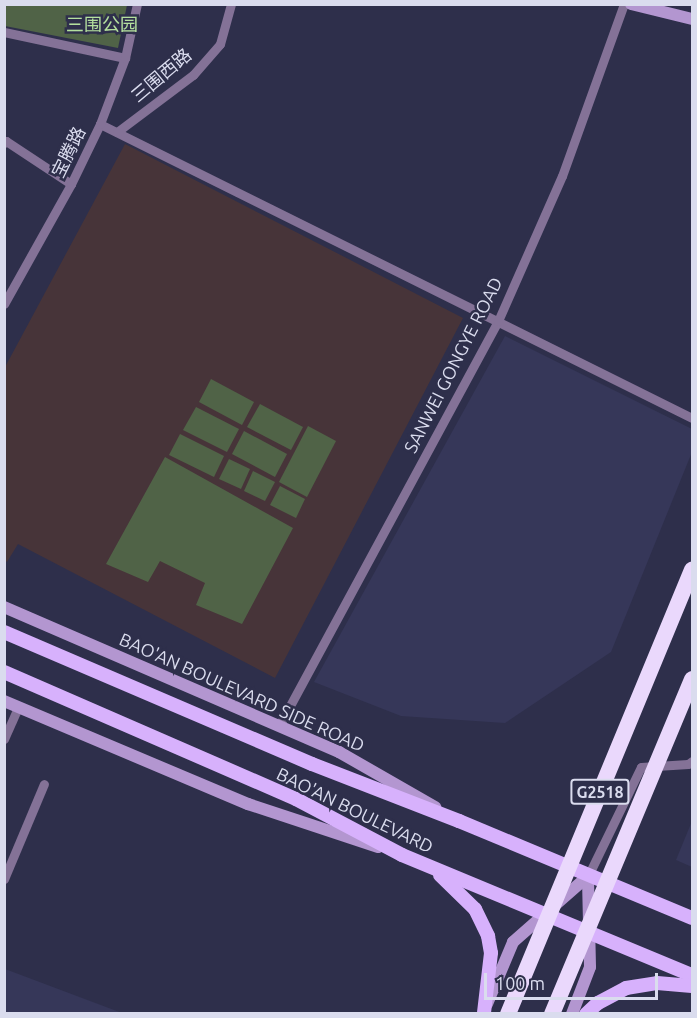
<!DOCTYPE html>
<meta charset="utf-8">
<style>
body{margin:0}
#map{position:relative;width:697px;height:1018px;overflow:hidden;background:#2e2f4b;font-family:Ubuntu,"Noto Sans SC",sans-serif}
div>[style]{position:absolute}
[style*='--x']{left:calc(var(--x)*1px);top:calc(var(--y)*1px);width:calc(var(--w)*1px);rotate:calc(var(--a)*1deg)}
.built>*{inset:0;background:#363759}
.education>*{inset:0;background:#473439}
.green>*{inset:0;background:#506347}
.street>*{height:9px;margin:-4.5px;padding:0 4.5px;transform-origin:4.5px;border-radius:4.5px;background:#847297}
.secondary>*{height:12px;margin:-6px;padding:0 6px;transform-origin:6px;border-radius:6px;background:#b396d0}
.primary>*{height:14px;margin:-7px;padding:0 7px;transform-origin:7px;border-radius:7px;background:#d7b1fc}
.highway-bridge>*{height:16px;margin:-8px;padding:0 8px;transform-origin:8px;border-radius:8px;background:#ead8fc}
span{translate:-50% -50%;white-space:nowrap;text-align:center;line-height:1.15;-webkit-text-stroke:5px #2e2f4b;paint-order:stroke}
.shield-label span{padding:2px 4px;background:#2e2f4b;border:2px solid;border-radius:4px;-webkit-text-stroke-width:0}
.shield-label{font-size:16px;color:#dadcee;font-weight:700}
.park-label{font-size:18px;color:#b4e09e}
.street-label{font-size:18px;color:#dadcee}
.frame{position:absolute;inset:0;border:6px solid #dadcee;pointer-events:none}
.scale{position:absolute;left:484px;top:973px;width:174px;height:27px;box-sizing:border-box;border:3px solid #dadcee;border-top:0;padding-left:8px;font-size:18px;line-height:21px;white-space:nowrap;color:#dadcee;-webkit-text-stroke:4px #2e2f4b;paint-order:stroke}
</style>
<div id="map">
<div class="built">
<i style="clip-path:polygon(505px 336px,692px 429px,692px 452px,611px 652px,505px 723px,401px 716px,314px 682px)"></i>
<i style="clip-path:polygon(692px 821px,692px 867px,676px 860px)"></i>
<i style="clip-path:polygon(5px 969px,122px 1013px,5px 1013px)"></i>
</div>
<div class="education">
<i style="clip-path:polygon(125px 144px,463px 318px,275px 678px,18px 544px,7px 562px,5px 560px,4px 369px)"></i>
</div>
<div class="green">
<i style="clip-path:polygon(4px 5px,5px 4px,127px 5px,118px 48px,5px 26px)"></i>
<i style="clip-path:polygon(211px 379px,254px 402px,242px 425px,199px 402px)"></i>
<i style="clip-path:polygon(260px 404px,303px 427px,291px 450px,247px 427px)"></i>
<i style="clip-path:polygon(196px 407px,239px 429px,227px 452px,183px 430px)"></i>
<i style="clip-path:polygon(308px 426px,336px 441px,307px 497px,279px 482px)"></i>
<i style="clip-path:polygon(244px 431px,287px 454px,275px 477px,232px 454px)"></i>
<i style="clip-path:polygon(180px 434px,224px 456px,214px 477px,169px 455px)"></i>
<i style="clip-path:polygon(165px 457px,293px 528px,242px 624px,196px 605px,205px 583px,160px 561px,148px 582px,106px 564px)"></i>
<i style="clip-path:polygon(229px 459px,250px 469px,241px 489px,219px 479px)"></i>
<i style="clip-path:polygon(253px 471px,275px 482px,265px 501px,244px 491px)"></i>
<i style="clip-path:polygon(280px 486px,305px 499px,296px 518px,270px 505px)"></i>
</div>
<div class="street">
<i style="--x:4;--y:32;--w:124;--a:12.1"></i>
<i style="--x:100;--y:124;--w:661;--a:26.41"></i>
<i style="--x:117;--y:132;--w:95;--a:-36.9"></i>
<i style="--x:193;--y:75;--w:41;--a:-48.9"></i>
<i style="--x:220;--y:44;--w:41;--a:-74.6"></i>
<i style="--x:4;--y:143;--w:3;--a:-45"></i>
<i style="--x:6;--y:141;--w:78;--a:33.5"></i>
<i style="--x:4;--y:304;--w:137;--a:-60.8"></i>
<i style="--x:71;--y:184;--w:67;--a:-64.2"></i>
<i style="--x:100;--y:124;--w:71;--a:-69.3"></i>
<i style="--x:125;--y:58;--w:55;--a:-77.5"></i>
<i style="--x:279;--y:726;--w:460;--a:-61.6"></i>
<i style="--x:498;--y:321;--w:158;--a:-66.2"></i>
<i style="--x:562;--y:176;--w:183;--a:-70.2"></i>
<i style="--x:4;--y:739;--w:35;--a:-66"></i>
<i style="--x:588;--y:876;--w:121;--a:-64.1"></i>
<i style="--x:641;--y:767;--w:47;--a:-3.7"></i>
<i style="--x:688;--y:764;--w:5;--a:-37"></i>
<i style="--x:4;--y:879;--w:103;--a:-67.2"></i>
</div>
<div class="secondary">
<i style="--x:631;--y:4;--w:63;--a:13.8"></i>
<i style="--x:4;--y:607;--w:365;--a:23.4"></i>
<i style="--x:339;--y:752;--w:111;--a:29.8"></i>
<i style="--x:4;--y:701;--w:265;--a:22.9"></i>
<i style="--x:248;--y:804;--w:137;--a:18.3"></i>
<i style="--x:487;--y:1004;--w:67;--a:-67.2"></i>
<i style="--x:513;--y:942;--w:100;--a:-41.3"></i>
<i style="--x:572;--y:1014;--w:50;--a:-69"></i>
<i style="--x:590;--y:967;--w:91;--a:-91.3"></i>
</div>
<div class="primary">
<i style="--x:4;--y:632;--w:335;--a:23.2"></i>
<i style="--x:312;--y:764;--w:158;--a:21.2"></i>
<i style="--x:459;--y:821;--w:252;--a:22.6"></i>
<i style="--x:4;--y:672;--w:318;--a:23.5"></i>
<i style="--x:296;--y:799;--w:120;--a:27.8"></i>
<i style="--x:402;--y:855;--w:314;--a:22.5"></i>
<i style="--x:440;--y:875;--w:49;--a:44.2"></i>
<i style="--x:475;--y:909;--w:30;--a:64"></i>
<i style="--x:488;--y:936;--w:17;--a:80"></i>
<i style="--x:491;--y:953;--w:60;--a:96.7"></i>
<i style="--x:586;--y:1014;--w:16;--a:-43"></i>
<i style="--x:598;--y:1003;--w:32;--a:-28"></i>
<i style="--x:626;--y:988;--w:31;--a:-9"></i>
<i style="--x:657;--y:983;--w:35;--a:5"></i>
</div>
<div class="highway-bridge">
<i style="--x:508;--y:1014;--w:481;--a:-67.5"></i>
<i style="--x:552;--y:1014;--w:363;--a:-67.3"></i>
</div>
<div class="shield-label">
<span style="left:600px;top:792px">G2518</span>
</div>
<div class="park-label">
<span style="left:102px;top:24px">三围公园</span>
</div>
<div class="street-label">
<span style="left:161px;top:75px;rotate:-40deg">三围西路</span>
<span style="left:68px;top:152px;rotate:-64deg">宝腾路</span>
<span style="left:453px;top:365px;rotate:-63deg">SANWEI GONGYE ROAD</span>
<span style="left:242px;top:692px;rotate:24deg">BAO'AN BOULEVARD SIDE ROAD</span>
<span style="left:355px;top:810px;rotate:26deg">BAO'AN BOULEVARD</span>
</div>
<div class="frame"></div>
<div class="scale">100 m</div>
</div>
